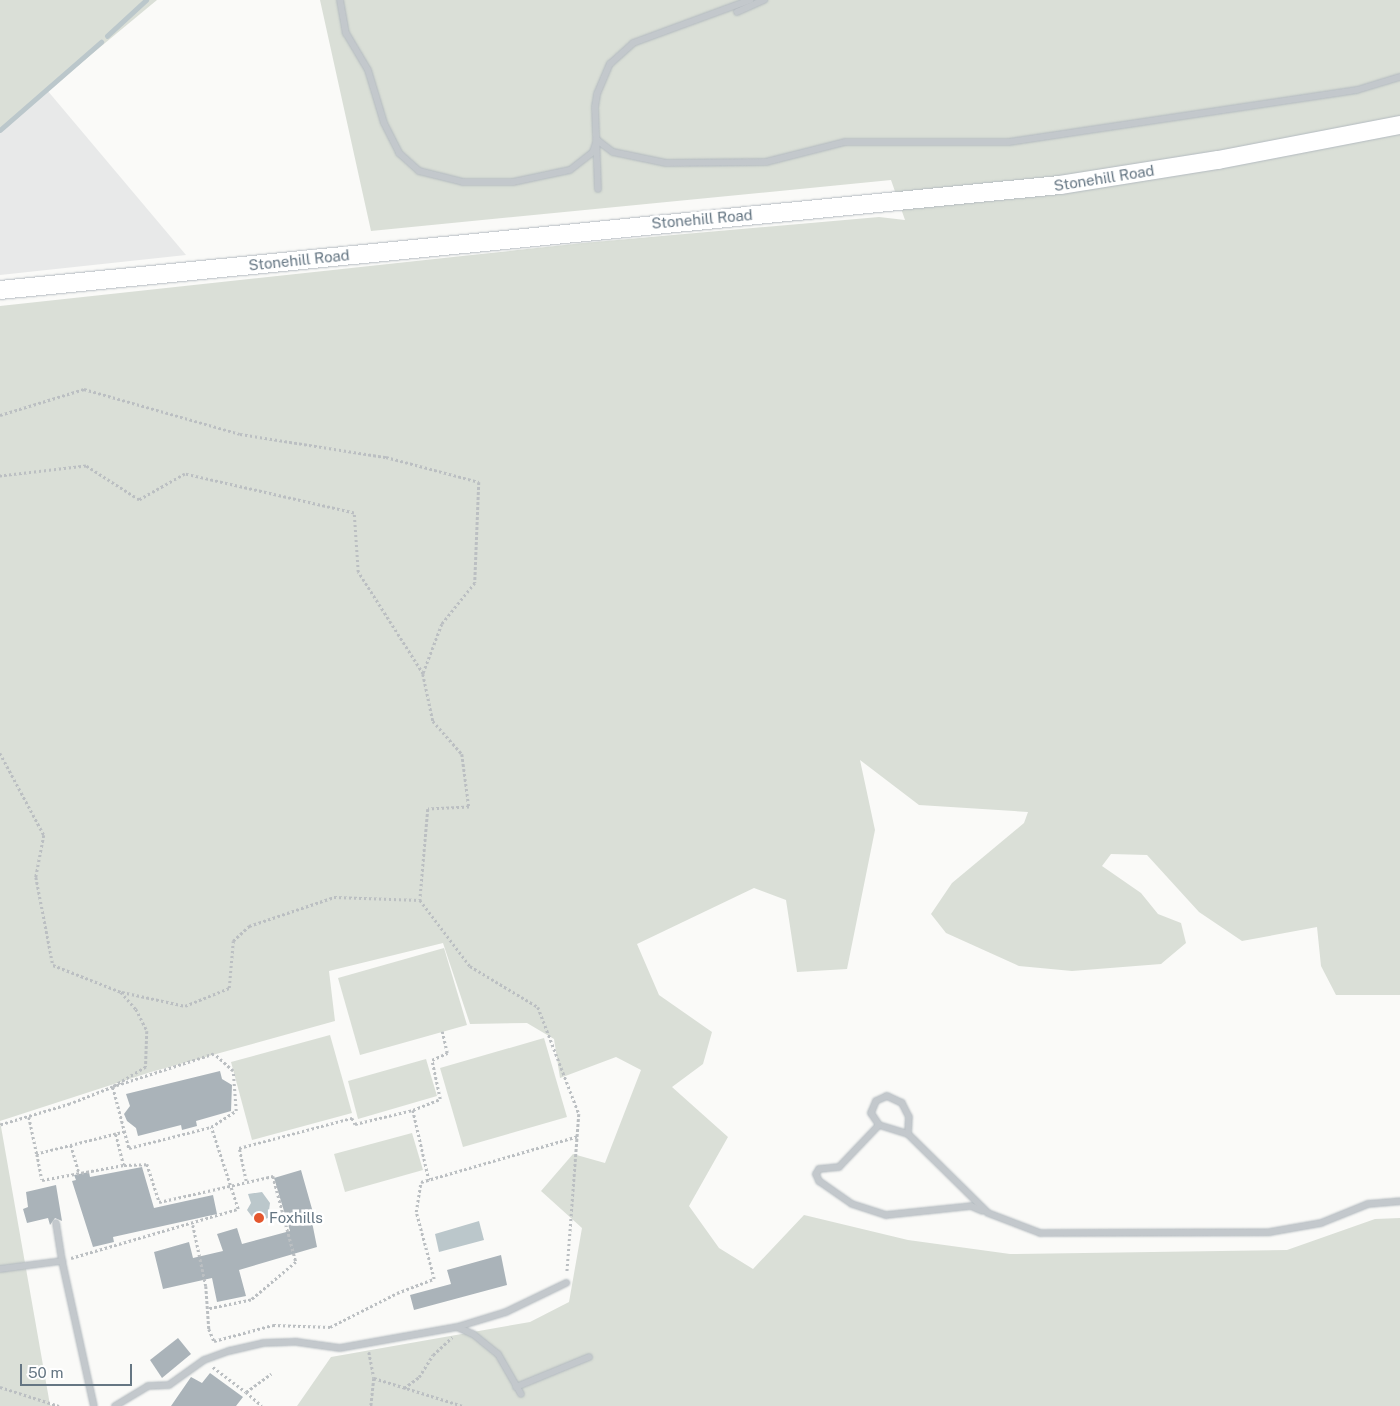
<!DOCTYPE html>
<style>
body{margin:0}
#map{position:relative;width:1400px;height:1406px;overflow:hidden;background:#fafaf8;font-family:"Public Sans",sans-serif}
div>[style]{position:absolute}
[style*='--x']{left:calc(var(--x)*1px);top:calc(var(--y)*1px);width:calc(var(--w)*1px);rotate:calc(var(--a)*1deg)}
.built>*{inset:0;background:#e8e9e9}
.green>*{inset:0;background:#dadfd7}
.water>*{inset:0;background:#bbc7cb}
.stream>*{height:4.5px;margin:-2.25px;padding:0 2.25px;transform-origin:2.25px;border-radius:2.25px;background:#bbc7cb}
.building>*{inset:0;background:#aab3b9}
.path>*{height:2.5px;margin-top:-1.25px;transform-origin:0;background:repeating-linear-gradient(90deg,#bbbfc2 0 2.5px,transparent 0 5px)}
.roads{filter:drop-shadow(0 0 1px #b3babf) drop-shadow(0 0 1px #b3babf)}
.lane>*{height:6px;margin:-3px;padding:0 3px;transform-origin:3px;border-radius:3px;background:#c3c8cc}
.secondary>*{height:18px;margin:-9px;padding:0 9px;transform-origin:9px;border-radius:9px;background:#fff}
.dots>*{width:14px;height:14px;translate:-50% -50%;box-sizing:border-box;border:2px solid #fff;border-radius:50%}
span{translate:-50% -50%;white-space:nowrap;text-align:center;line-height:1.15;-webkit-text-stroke:5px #fff;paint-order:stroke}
.street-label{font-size:15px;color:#657683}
.poi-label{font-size:15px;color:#657683}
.left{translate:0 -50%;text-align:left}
.scale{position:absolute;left:20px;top:1364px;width:112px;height:22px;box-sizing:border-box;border:2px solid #657683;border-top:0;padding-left:6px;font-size:15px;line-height:18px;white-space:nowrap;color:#657683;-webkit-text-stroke:4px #fff;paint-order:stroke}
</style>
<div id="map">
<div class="built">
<i style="clip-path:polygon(47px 90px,186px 255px,0 275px,0 130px)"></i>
</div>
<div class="green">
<i style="clip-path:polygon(0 0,157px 0,0 130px)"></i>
<i style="clip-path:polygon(320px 0,1400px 0,1400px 995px,1336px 995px,1321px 966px,1317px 927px,1242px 941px,1199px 912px,1147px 855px,1111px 854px,1102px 866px,1141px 893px,1158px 914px,1181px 923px,1186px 943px,1161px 964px,1072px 971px,1019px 966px,946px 933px,931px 914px,952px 883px,1024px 823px,1028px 812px,919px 805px,860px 760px,875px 830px,847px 969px,797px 972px,786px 900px,754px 888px,637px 944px,659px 995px,712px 1032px,703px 1064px,672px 1087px,728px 1137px,689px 1206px,719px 1248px,753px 1269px,804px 1215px,908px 1240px,1010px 1254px,1287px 1250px,1375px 1219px,1400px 1218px,1400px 1406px,297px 1406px,331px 1357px,530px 1322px,569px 1302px,582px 1228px,541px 1191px,573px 1154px,605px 1163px,641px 1070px,616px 1057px,560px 1078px,554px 1039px,527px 1023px,470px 1024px,443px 943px,329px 971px,335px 1021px,151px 1072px,0 1121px,50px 1405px,53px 1406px,0 1406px,0 306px,583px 243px,879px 217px,905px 220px,891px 180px,371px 231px)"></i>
<i style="clip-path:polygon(444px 948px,467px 1025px,360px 1055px,338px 978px)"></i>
<i style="clip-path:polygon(330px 1035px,352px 1113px,252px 1140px,231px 1062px)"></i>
<i style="clip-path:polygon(544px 1038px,567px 1117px,463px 1147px,440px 1068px)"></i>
<i style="clip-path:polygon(426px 1059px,437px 1096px,358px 1119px,348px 1081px)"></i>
<i style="clip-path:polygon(412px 1133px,423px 1170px,345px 1192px,334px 1154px)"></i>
</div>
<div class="water">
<i style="clip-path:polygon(262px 1192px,270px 1203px,268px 1218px,256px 1222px,247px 1210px,251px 1203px,248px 1194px)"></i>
<i style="clip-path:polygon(479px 1221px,484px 1240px,439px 1252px,435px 1234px)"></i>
</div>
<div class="stream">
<i style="--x:107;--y:36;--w:53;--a:-42.7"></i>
<i style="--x:0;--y:130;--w:134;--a:-41.1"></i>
</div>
<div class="building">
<i style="clip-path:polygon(220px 1071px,222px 1079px,232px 1085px,231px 1111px,196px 1121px,197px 1126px,182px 1130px,181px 1125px,138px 1136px,136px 1128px,127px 1121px,124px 1114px,130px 1106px,126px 1094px)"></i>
<i style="clip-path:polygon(142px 1167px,154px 1208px,213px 1195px,217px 1214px,113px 1237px,114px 1242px,93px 1247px,72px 1181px,76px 1180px,74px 1175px,89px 1172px,90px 1177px)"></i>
<i style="clip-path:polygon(301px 1170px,314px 1216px,311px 1217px,317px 1247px,239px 1270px,246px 1296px,217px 1302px,212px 1278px,163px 1289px,154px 1252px,189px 1242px,193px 1258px,223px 1251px,217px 1234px,237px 1228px,242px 1244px,290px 1231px,274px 1178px)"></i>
<i style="clip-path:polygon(56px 1185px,62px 1221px,55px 1218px,50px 1225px,48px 1218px,27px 1223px,23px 1209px,28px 1207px,26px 1192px)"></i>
<i style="clip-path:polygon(501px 1255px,507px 1285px,414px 1310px,410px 1295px,451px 1284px,447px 1270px)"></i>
<i style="clip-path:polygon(178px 1338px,191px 1354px,162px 1378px,150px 1360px)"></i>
<i style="clip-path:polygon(210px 1373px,243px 1397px,236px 1406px,171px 1406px,191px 1377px,202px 1383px)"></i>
</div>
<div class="path">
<i style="--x:0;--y:415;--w:88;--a:-17.2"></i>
<i style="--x:84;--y:389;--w:162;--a:16.1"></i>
<i style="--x:240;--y:434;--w:148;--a:9"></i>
<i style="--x:386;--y:457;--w:96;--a:15"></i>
<i style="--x:479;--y:482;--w:101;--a:92.3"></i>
<i style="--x:475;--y:583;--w:53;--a:128.8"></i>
<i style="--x:442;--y:624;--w:53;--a:110.8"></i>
<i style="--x:423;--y:674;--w:121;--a:-122.5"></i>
<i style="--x:358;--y:572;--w:59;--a:-93.9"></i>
<i style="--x:354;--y:513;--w:173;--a:-167"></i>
<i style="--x:185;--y:474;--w:53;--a:150.5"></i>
<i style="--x:139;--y:500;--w:63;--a:-147.3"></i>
<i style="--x:86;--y:466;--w:87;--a:173.4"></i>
<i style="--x:423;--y:674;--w:48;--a:78"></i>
<i style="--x:433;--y:721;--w:44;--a:48.7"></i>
<i style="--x:462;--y:754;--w:53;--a:82.5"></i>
<i style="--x:469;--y:807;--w:41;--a:177.2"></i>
<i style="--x:428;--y:809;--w:91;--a:95"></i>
<i style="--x:420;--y:900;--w:83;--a:52.9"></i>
<i style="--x:470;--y:966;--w:79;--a:31.1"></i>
<i style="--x:538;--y:1007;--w:115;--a:69"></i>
<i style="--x:579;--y:1114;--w:160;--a:94.3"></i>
<i style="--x:0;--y:753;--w:93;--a:61.8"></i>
<i style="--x:44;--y:835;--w:43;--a:100.8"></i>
<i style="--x:36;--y:877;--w:90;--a:79.1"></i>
<i style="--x:53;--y:965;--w:73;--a:21.7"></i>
<i style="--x:121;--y:992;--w:23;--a:49"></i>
<i style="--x:136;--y:1009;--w:25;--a:63"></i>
<i style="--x:147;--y:1031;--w:36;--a:92"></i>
<i style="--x:146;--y:1067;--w:39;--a:149"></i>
<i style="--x:113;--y:1087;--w:46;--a:158.4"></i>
<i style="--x:70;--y:1104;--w:73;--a:163.3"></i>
<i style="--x:122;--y:992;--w:65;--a:12.5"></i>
<i style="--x:185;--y:1006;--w:48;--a:-22.2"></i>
<i style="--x:229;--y:988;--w:47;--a:-85.1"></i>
<i style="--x:233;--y:941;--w:22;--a:-43"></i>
<i style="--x:249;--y:926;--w:90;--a:-18.8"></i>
<i style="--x:334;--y:897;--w:86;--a:2"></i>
<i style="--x:413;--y:1110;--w:29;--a:-22"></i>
<i style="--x:440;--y:1099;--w:40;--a:-102"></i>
<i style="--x:432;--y:1060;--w:17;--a:-25"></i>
<i style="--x:447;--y:1053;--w:22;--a:-103"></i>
<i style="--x:29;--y:1117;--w:38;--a:78"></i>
<i style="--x:125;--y:1132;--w:9;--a:167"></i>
<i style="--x:116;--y:1134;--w:32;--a:76"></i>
<i style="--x:124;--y:1165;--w:23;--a:-2"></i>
<i style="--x:147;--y:1164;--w:40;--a:72"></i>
<i style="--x:159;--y:1202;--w:117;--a:-12.8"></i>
<i style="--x:273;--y:1176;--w:89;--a:75"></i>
<i style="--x:296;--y:1262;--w:59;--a:139.8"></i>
<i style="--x:251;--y:1300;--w:44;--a:168.2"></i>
<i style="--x:116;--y:1134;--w:81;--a:165.8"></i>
<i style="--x:37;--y:1154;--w:26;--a:79"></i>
<i style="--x:42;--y:1180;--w:83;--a:-10.4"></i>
<i style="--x:71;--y:1145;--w:29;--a:74"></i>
<i style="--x:246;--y:1181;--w:34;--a:-102"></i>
<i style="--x:239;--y:1148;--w:117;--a:-14.9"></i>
<i style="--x:352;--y:1118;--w:7;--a:63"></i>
<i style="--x:355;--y:1124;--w:60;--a:-13.6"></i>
<i style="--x:413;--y:1110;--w:72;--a:77.1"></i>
<i style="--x:193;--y:1225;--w:62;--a:78"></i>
<i style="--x:206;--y:1286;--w:43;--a:86"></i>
<i style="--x:209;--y:1329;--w:13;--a:67"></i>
<i style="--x:71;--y:1258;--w:174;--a:-16.4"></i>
<i style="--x:238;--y:1209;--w:86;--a:-108.2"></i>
<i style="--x:211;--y:1127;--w:30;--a:-33"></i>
<i style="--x:236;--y:1111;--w:40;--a:-94.3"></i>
<i style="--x:233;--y:1071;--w:25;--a:-138"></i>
<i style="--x:214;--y:1054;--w:106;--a:161.9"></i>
<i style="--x:113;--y:1087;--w:63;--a:75.3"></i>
<i style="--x:129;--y:1148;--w:85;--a:-14.4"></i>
<i style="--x:214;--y:1341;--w:61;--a:-15.2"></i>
<i style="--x:273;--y:1325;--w:57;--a:2"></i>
<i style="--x:330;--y:1327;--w:75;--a:-26.9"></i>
<i style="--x:397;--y:1293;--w:40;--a:-21"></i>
<i style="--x:434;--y:1279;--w:69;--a:-105"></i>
<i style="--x:416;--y:1212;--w:30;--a:-81"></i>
<i style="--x:421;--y:1182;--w:164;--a:-16.3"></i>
<i style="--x:369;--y:1352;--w:26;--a:79"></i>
<i style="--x:374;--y:1378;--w:28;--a:96"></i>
<i style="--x:213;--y:1367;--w:41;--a:37.1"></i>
<i style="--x:246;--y:1392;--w:31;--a:-36"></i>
<i style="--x:374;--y:1378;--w:93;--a:17.5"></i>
<i style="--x:0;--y:1387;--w:62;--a:17.9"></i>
<i style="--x:404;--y:1388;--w:19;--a:-36"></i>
<i style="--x:419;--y:1377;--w:26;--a:-58"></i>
<i style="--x:433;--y:1355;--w:26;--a:-43"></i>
<i style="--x:246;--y:1392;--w:21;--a:41"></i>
</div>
<div class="roads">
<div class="lane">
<i style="--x:340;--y:0;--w:34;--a:80"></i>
<i style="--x:346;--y:33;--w:43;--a:59.3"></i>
<i style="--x:368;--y:70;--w:55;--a:73.2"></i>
<i style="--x:384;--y:123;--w:34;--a:63"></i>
<i style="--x:399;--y:153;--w:27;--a:42"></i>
<i style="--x:419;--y:171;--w:45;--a:14"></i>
<i style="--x:463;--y:182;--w:50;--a:0"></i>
<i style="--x:513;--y:182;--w:58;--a:-11.9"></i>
<i style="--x:570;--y:170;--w:29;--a:-38"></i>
<i style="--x:593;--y:152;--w:13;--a:-72"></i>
<i style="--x:737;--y:12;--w:30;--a:-24"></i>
<i style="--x:597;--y:140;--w:20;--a:37"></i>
<i style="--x:613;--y:152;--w:54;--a:11.7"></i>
<i style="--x:666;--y:163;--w:100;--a:-0.6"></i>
<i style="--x:766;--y:162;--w:81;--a:-14.2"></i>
<i style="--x:845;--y:142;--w:164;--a:0"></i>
<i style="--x:1009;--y:142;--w:352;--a:-8.5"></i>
<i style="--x:1357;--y:90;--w:45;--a:-16.8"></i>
<i style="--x:598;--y:189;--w:82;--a:-92.1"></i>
<i style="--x:595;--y:107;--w:13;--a:-81"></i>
<i style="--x:597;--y:94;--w:33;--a:-67"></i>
<i style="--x:610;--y:64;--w:31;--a:-42"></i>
<i style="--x:633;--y:43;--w:125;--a:-20.2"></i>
<i style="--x:879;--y:1125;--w:30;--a:17"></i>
<i style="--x:908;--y:1134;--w:17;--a:-87"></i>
<i style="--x:909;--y:1117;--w:16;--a:-117"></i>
<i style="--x:902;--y:1103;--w:17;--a:-155"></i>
<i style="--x:887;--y:1096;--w:12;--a:156"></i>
<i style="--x:876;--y:1101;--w:13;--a:113"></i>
<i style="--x:871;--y:1113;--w:14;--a:56"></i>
<i style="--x:879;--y:1125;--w:58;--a:133.6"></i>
<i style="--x:839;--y:1167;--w:20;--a:174"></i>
<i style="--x:819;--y:1169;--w:6;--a:121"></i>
<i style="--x:816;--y:1174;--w:8;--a:67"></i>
<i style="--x:819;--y:1181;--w:40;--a:34.9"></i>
<i style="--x:852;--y:1204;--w:36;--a:18"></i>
<i style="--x:886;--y:1215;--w:85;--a:-6"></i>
<i style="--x:971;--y:1206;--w:12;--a:24"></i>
<i style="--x:908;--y:1134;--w:112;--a:44.6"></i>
<i style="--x:988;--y:1213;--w:56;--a:21"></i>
<i style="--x:1040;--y:1233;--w:230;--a:-0.2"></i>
<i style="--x:1270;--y:1232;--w:52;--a:-10"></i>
<i style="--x:1321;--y:1223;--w:51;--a:-22"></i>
<i style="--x:1368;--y:1204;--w:32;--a:-5"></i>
<i style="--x:56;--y:1223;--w:38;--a:81"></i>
<i style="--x:0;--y:1269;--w:63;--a:-7.4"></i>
<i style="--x:62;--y:1261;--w:148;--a:77.6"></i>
<i style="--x:457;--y:1327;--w:51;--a:-17"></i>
<i style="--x:506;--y:1312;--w:67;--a:-25.8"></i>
<i style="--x:516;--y:1387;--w:79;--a:-22.3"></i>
<i style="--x:115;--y:1406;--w:39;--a:-31"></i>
<i style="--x:148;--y:1386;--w:21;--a:-3"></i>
<i style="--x:169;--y:1385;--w:43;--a:-35.5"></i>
<i style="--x:204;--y:1360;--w:27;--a:-20"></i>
<i style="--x:229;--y:1351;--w:35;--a:-13"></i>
<i style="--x:263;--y:1343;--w:34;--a:-2"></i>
<i style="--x:297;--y:1342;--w:43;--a:7.9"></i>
<i style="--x:340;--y:1348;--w:119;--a:-10.2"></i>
<i style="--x:457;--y:1327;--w:17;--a:24"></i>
<i style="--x:473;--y:1334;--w:32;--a:39"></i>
<i style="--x:498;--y:1354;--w:46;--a:60.1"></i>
</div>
<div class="secondary">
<i style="--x:0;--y:290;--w:1065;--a:-5.66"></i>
<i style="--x:1060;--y:185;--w:160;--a:-9"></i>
<i style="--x:1218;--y:160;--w:185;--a:-10.9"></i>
</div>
</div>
<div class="dots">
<i style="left:259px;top:1218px;background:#e4572e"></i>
</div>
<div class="street-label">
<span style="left:1104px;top:178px;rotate:-9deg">Stonehill Road</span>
<span style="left:702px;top:219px;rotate:-5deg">Stonehill Road</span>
<span style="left:299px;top:260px;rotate:-6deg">Stonehill Road</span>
</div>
<div class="poi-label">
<span class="left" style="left:269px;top:1218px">Foxhills</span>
</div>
<div class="scale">50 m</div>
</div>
